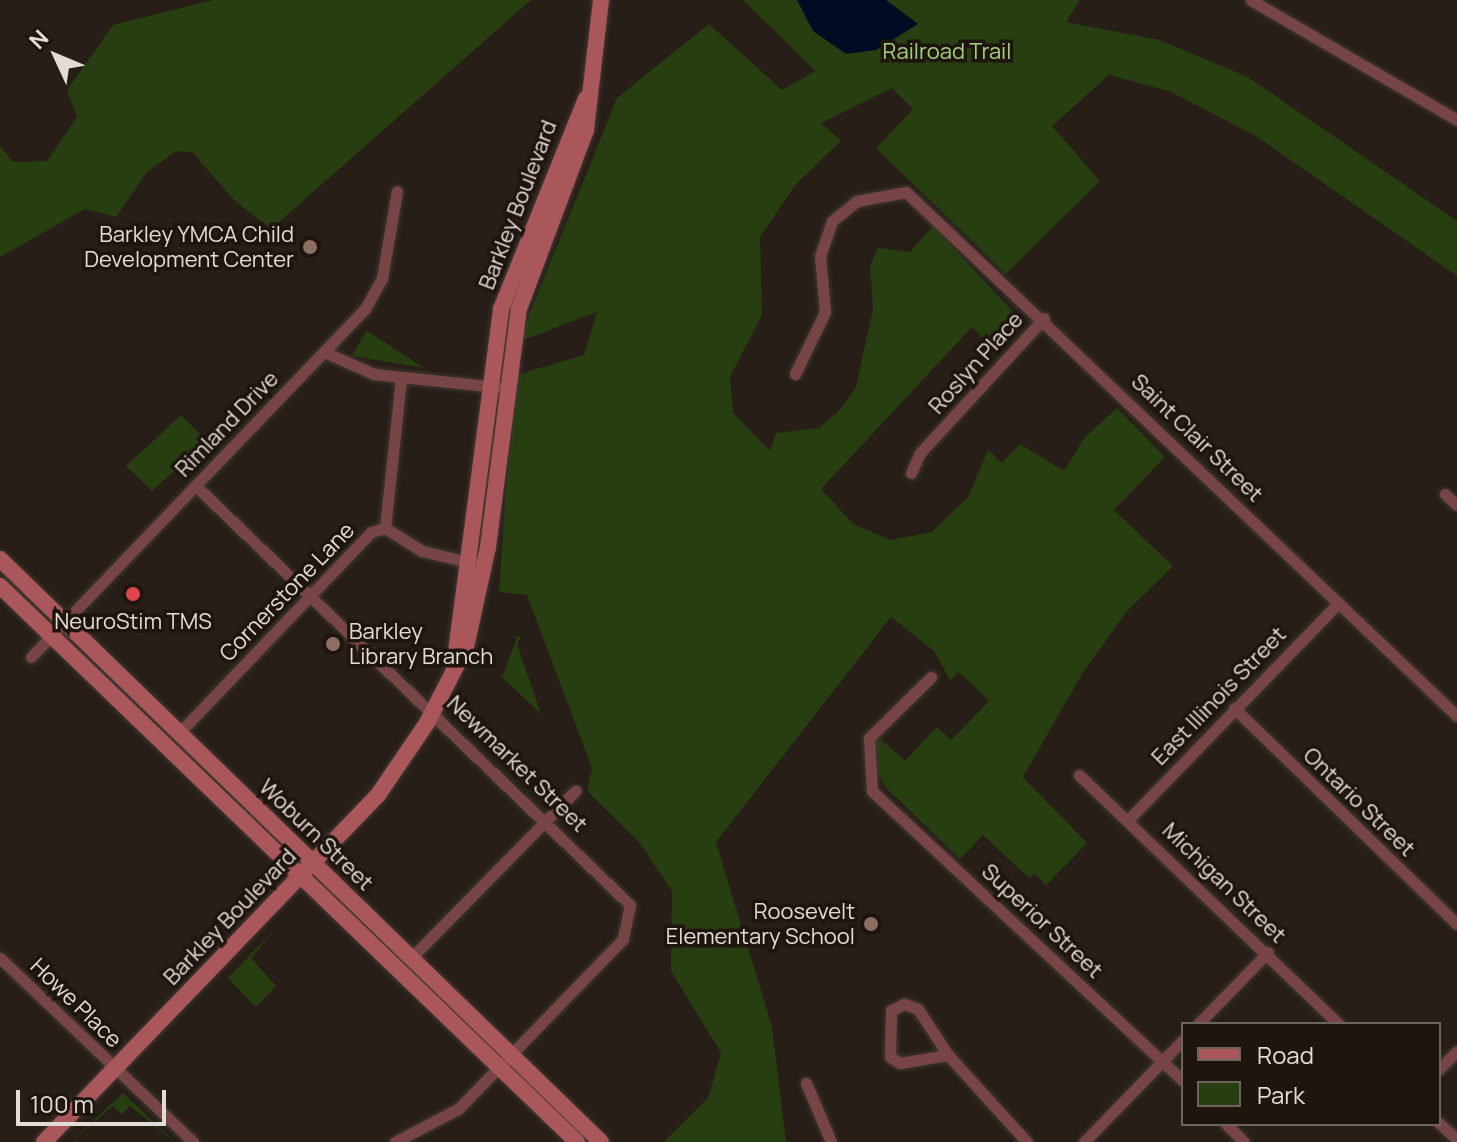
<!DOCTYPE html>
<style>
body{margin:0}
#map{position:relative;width:1457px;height:1142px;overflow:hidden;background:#281e18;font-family:Manrope,sans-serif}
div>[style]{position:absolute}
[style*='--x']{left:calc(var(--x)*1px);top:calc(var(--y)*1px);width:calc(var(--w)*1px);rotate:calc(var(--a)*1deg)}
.green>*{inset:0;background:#273e11}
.water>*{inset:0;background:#000c23}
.roads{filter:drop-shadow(0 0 2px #423833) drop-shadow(0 0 2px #423833)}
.minor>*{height:11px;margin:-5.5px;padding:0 5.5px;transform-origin:5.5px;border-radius:5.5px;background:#784547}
.secondary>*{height:16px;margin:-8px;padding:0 8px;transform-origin:8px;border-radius:8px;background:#a9575b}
.dots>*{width:22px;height:22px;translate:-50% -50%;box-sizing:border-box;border:4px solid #1f150f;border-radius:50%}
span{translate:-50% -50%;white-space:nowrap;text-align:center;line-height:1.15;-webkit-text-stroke:7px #1f150f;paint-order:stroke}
.park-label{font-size:22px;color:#a1d27b}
.street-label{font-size:22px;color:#e2dbd6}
.poi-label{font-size:22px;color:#e2dbd6}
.right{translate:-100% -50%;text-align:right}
.left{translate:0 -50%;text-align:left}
.legend{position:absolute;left:1181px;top:1022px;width:260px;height:104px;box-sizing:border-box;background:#1f150f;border:2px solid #6d645f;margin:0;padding:10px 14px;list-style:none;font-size:24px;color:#e2dbd6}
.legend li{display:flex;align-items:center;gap:16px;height:40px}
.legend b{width:40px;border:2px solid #6d645f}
.north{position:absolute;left:16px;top:16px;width:80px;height:80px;-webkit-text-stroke:6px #1f150f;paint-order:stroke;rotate:314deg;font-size:22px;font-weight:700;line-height:32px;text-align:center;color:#e2dbd6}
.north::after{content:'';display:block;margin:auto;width:28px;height:36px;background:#e2dbd6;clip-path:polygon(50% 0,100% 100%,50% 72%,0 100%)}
.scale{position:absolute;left:16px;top:1090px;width:150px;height:36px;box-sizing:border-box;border:4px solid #e2dbd6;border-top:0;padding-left:10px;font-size:24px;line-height:28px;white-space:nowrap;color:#e2dbd6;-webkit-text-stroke:6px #1f150f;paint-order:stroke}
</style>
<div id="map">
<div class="green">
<i style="clip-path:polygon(213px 0,531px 0,271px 229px,234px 200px,192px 152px,176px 151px,147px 172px,116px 217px,85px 209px,0 257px,0 146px,13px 162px,47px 161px,77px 117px,67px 90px,113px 25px)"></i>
<i style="clip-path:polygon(743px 0,1080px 0,1066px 22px,1159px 40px,1248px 77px,1457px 221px,1457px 276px,1256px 136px,1169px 91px,1109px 75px,1052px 126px,1100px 181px,1006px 274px,876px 148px,913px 109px,892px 88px,821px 123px,841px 141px,796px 184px,760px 237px,762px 315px,730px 377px,733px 413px,770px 451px,776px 433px,819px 428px,837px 413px,856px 387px,873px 308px,870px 266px,878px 248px,910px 252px,933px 226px,1019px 318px,997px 352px,972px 327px,821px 489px,853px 524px,891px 540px,932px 532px,968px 497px,988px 450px,1002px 463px,1020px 444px,1064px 471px,1084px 438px,1117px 408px,1165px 457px,1114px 510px,1173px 566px,1127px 611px,1082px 674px,1023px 777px,1087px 843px,1046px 885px,1035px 874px,1029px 878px,983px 835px,960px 859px,885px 787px,874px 763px,876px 735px,905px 761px,937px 727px,951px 740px,989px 701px,959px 672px,950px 680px,934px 651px,891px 617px,716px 842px,772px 1027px,786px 1142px,664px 1142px,708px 1098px,721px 1053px,671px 971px,672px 891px,639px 842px,587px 791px,592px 768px,527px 595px,499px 592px,505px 501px,516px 375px,584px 355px,597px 312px,518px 342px,617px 98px,709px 24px,782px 90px,815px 71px)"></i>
<i style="clip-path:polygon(366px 331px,372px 334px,424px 368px,352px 356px)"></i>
<i style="clip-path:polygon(181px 415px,207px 441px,152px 491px,126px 466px)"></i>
<i style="clip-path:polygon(510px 635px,521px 637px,517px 644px,541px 714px,502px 677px,517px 638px)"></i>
<i style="clip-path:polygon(275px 929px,251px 958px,276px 986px,256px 1007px,228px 978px)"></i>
<i style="clip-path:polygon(123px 1093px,175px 1142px,130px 1106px,122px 1114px,113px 1106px,71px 1142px)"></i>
</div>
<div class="water">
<i style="clip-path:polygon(797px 0,886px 0,918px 24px,876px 50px,846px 54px,813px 31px)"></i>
</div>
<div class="roads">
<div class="minor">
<i style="--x:1251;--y:0;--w:238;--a:30.2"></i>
<i style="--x:324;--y:352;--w:55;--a:23.7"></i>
<i style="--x:374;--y:374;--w:124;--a:6"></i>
<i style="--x:795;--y:374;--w:69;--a:-64.2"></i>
<i style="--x:825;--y:312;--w:56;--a:-95.1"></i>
<i style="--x:820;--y:256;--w:37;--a:-71"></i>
<i style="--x:832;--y:221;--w:32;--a:-39"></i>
<i style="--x:857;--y:201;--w:50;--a:-10.4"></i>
<i style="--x:906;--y:192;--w:760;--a:43.56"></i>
<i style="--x:911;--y:473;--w:22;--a:-66"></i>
<i style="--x:920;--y:453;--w:183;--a:-47.4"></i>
<i style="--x:196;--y:486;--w:603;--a:43.99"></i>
<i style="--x:630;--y:905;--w:35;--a:102"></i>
<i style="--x:623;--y:939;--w:237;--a:134.1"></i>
<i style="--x:458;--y:1109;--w:71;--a:152.4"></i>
<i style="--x:1445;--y:494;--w:16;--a:43"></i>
<i style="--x:385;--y:528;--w:150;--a:-83.9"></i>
<i style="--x:31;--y:657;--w:482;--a:-46.2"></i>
<i style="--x:365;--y:309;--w:35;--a:-61"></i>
<i style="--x:382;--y:278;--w:88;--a:-80.2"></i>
<i style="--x:931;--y:677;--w:87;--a:135.5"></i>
<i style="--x:869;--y:738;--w:53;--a:86.8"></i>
<i style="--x:872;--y:791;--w:425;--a:43"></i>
<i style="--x:1234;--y:708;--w:310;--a:44.1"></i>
<i style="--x:179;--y:733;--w:278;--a:-46.3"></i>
<i style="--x:371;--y:532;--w:15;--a:-16"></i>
<i style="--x:385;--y:528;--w:44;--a:31.9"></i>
<i style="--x:422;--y:551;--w:65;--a:13.4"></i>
<i style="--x:1079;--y:775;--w:360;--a:43.8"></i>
<i style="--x:1129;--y:819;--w:301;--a:-45.9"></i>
<i style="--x:0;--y:958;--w:267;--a:43.6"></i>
<i style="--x:411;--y:958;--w:235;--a:-45.5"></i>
<i style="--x:1198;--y:1024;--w:100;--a:-45.8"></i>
<i style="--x:948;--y:1055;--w:55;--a:-123.1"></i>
<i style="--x:918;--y:1009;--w:15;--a:-160"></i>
<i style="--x:904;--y:1004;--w:14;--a:155"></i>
<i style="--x:891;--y:1010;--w:47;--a:91.2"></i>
<i style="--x:890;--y:1057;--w:12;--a:31"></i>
<i style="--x:900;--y:1063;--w:49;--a:-9.5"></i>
<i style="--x:948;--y:1055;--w:118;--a:47.8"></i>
<i style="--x:1439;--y:1069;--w:25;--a:-45"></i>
<i style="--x:806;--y:1083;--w:64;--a:67"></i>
<i style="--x:1439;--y:1123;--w:24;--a:42"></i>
<i style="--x:1226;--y:1124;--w:25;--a:45"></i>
<i style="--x:1084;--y:1142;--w:142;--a:-45.9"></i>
</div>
<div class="secondary">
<i style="--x:0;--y:559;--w:837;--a:44.13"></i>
<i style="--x:0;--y:586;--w:801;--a:43.94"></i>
<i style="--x:454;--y:667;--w:361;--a:-82.5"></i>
<i style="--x:501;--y:309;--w:227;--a:-68"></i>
<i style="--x:44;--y:1142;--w:482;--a:-46.1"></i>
<i style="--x:378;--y:795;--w:87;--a:-55.8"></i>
<i style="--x:427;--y:723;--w:85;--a:-62.8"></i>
<i style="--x:466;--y:647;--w:102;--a:-77.6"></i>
<i style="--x:488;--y:547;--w:240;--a:-82.6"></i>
<i style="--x:519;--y:309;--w:191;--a:-69.5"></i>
<i style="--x:586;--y:130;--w:131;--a:-83.4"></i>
</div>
</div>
<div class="dots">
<i style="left:310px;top:247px;background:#8d6e63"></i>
<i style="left:133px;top:594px;background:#e0444e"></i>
<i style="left:333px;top:644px;background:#8d6e63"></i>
<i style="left:871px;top:924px;background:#8d6e63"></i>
</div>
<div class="park-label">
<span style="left:947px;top:52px">Railroad Trail</span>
</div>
<div class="street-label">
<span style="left:518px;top:205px;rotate:-69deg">Barkley Boulevard</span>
<span style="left:976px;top:363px;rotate:-48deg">Roslyn Place</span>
<span style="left:227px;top:424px;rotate:-46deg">Rimland Drive</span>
<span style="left:1197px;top:438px;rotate:44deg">Saint Clair Street</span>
<span style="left:287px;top:592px;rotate:-46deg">Cornerstone Lane</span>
<span style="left:1219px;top:696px;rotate:-46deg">East Illinois Street</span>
<span style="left:517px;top:764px;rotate:44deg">Newmarket Street</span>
<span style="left:1359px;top:802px;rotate:44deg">Ontario Street</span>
<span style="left:316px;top:835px;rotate:44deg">Woburn Street</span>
<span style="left:1224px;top:883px;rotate:44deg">Michigan Street</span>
<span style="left:230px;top:917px;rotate:-46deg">Barkley Boulevard</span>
<span style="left:1042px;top:921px;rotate:43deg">Superior Street</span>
<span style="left:76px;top:1003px;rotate:44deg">Howe Place</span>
</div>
<div class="poi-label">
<span class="right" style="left:294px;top:247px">Barkley YMCA Child<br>Development Center</span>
<span style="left:133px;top:622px">NeuroStim TMS</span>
<span class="left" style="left:349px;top:644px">Barkley<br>Library Branch</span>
<span class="right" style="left:855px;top:924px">Roosevelt<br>Elementary School</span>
</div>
<ul class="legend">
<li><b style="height:10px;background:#a9575b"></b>Road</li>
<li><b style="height:22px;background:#273e11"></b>Park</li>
</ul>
<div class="north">N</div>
<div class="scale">100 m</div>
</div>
